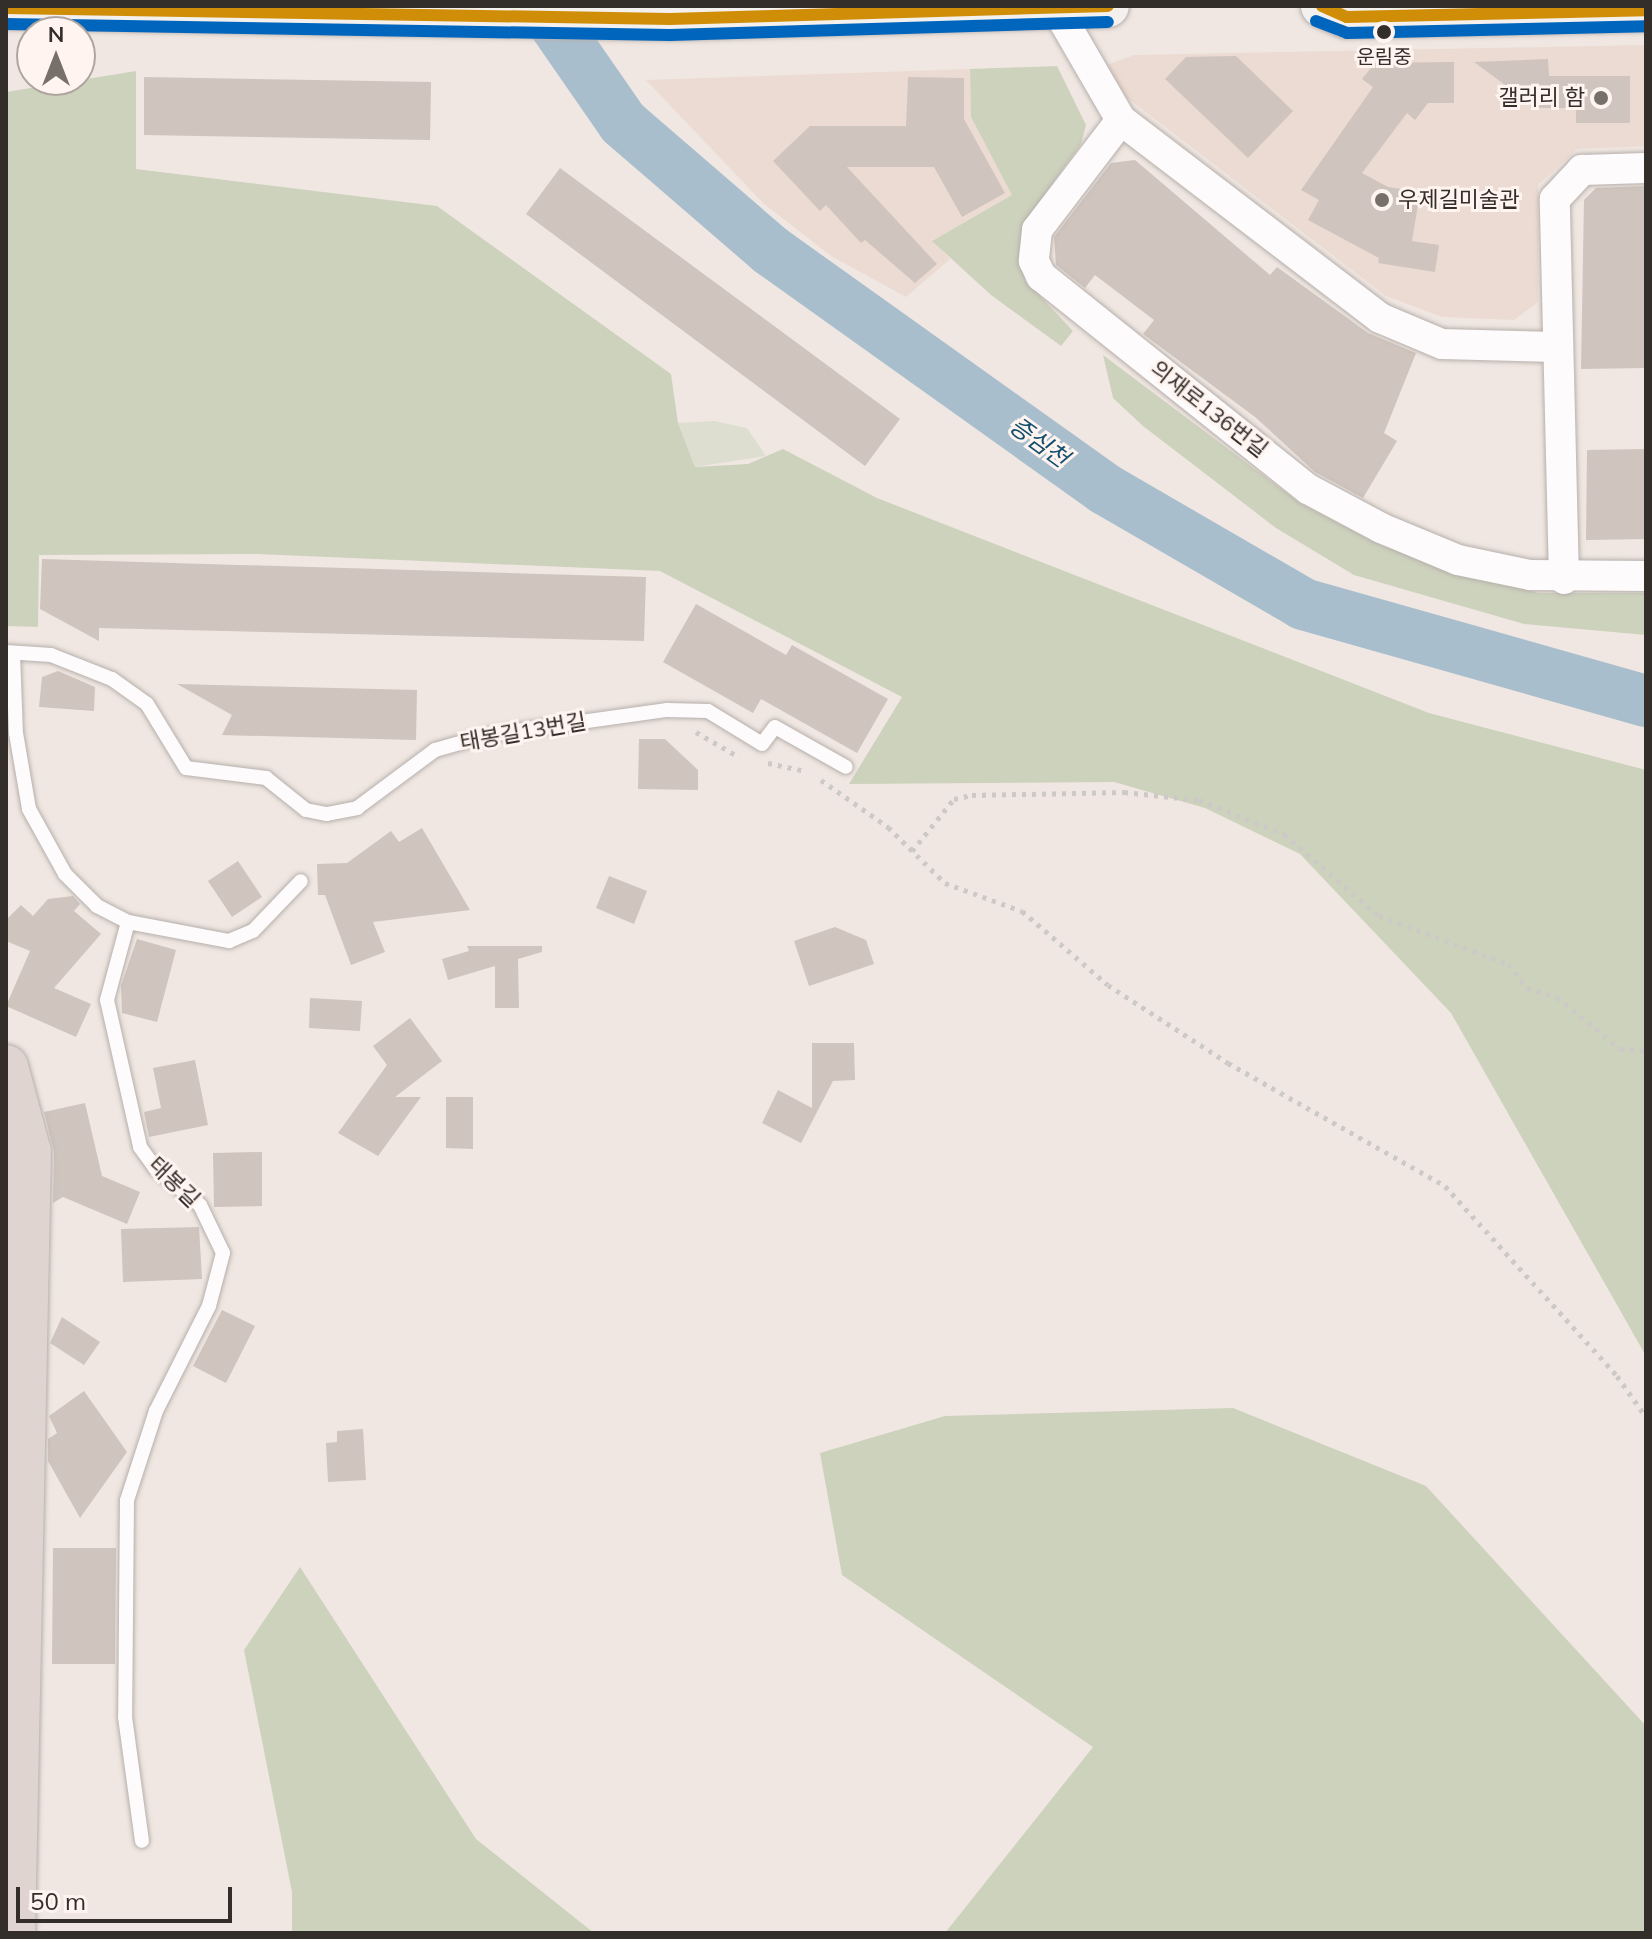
<!DOCTYPE html>
<meta charset="utf-8">
<style>
body{margin:0}
#map{position:relative;width:1652px;height:1939px;overflow:hidden;background:#f0e7e2;font-family:Mulish,"Noto Sans KR",sans-serif}
div>[style]{position:absolute}
[style*='--x']{left:calc(var(--x)*1px);top:calc(var(--y)*1px);width:calc(var(--w)*1px);rotate:calc(var(--a)*1deg)}
.built>*{inset:0;background:#ecdbd2}
.green>*{inset:0;background:#ddded0}
.forest>*{inset:0;background:#cdd2bd}
.river>*{height:52px;margin:-26px;padding:0 26px;transform-origin:26px;border-radius:26px;background:#a9becd}
.building>*{inset:0;background:#cfc4be}
.path>*{height:5px;margin-top:-2.5px;transform-origin:0;background:repeating-linear-gradient(90deg,#ccc9c7 0 4px,transparent 0 10px)}
.roads{filter:drop-shadow(0 0 2px #b6afab) drop-shadow(0 0 2px #b6afab)}
.lane>*{height:14px;margin:-7px;padding:0 7px;transform-origin:7px;border-radius:7px;background:#fdfbfb}
.street>*{height:30px;margin:-15px;padding:0 15px;transform-origin:15px;border-radius:15px;background:#fdfbfb}
.secondary>*{height:42px;margin:-21px;padding:0 21px;transform-origin:21px;border-radius:21px;background:#f3f0ee}
.highway>*{height:44px;margin:-22px;padding:0 22px;transform-origin:22px;border-radius:22px;background:#dfd4d0}
.bus-1>*{height:12px;margin:-6px;padding:0 6px;transform-origin:6px;border-radius:6px;background:#d08e08}
.bus-2>*{height:12px;margin:-6px;padding:0 6px;transform-origin:6px;border-radius:6px;background:#0065bd}
.dots>*{width:22px;height:22px;translate:-50% -50%;box-sizing:border-box;border:4px solid #fff4ef;border-radius:50%}
span{translate:-50% -50%;white-space:nowrap;text-align:center;line-height:1.15;-webkit-text-stroke:6px #fff4ef;paint-order:stroke}
.bus-label{font-size:20px;color:#342e2a}
.poi-label{font-size:22px;color:#342e2a}
.right{translate:-100% -50%;text-align:right}
.left{translate:0 -50%;text-align:left}
.street-label{font-size:22px;color:#342e2a}
.water-label{font-size:24px;color:#124e6e;font-style:italic}
.frame{position:absolute;inset:0;border:8px solid #342e2a;pointer-events:none}
.north{position:absolute;left:16px;top:16px;width:80px;height:80px;box-sizing:border-box;background:#fff4ef;border:2px solid #aea5a0;border-radius:50%;rotate:0deg;font-size:22px;font-weight:700;line-height:32px;text-align:center;color:#342e2a}
.north::after{content:'';display:block;margin:auto;width:28px;height:36px;background:#766f6a;clip-path:polygon(50% 0,100% 100%,50% 72%,0 100%)}
.scale{position:absolute;left:16px;top:1887px;width:216px;height:36px;box-sizing:border-box;border:4px solid #342e2a;border-top:0;padding-left:10px;font-size:24px;line-height:28px;white-space:nowrap;color:#342e2a;-webkit-text-stroke:6px #fff4ef;paint-order:stroke}
</style>
<div id="map">
<div class="built">
<i style="clip-path:polygon(1646px 45px,1646px 146px,1577px 149px,1538px 185px,1538px 302px,1514px 320px,1442px 317px,1386px 296px,1125px 96px,1107px 65px,1134px 55px)"></i>
<i style="clip-path:polygon(970px 69px,971px 117px,1013px 195px,933px 240px,950px 259px,906px 297px,831px 256px,763px 203px,646px 80px)"></i>
</div>
<div class="green">
<i style="clip-path:polygon(714px 421px,747px 428px,766px 456px,695px 467px,678px 423px)"></i>
</div>
<div class="forest">
<i style="clip-path:polygon(1057px 66px,1086px 125px,1081px 144px,1025px 222px,1019px 254px,1025px 280px,1073px 331px,1061px 346px,991px 295px,932px 241px,1012px 195px,971px 117px,970px 69px)"></i>
<i style="clip-path:polygon(136px 71px,136px 169px,437px 206px,671px 374px,678px 423px,695px 467px,748px 464px,783px 449px,877px 498px,1429px 713px,1646px 770px,1646px 1356px,1451px 1013px,1300px 854px,1205px 808px,1114px 782px,849px 784px,902px 697px,660px 571px,257px 554px,39px 555px,38px 627px,6px 626px,6px 92px)"></i>
<i style="clip-path:polygon(1103px 355px,1300px 503px,1382px 546px,1538px 593px,1646px 593px,1646px 635px,1524px 624px,1354px 575px,1276px 528px,1143px 426px,1113px 398px)"></i>
<i style="clip-path:polygon(1233px 1408px,1426px 1486px,1646px 1726px,1646px 1933px,945px 1933px,1093px 1747px,842px 1575px,820px 1453px,945px 1416px)"></i>
<i style="clip-path:polygon(300px 1567px,476px 1839px,594px 1933px,292px 1933px,292px 1892px,244px 1650px)"></i>
</div>
<div class="river">
<i style="--x:542;--y:6;--w:142;--a:55.3"></i>
<i style="--x:623;--y:123;--w:194;--a:40.8"></i>
<i style="--x:770;--y:250;--w:412;--a:35.5"></i>
<i style="--x:1105;--y:489;--w:229;--a:30.1"></i>
<i style="--x:1303;--y:604;--w:356;--a:15.8"></i>
</div>
<div class="building">
<i style="clip-path:polygon(1236px 56px,1293px 111px,1248px 158px,1165px 79px,1186px 57px)"></i>
<i style="clip-path:polygon(1548px 59px,1549px 76px,1630px 76px,1630px 123px,1576px 123px,1576px 108px,1536px 108px,1474px 62px)"></i>
<i style="clip-path:polygon(1454px 62px,1454px 103px,1428px 103px,1415px 120px,1407px 113px,1362px 173px,1388px 187px,1420px 192px,1412px 241px,1439px 245px,1435px 272px,1378px 263px,1379px 258px,1308px 220px,1319px 200px,1301px 190px,1373px 87px,1362px 79px,1375px 63px)"></i>
<i style="clip-path:polygon(144px 77px,431px 82px,430px 140px,144px 135px)"></i>
<i style="clip-path:polygon(908px 77px,964px 78px,964px 119px,1005px 193px,962px 217px,934px 167px,847px 167px,937px 264px,915px 283px,865px 240px,861px 243px,826px 205px,820px 211px,773px 161px,810px 126px,906px 126px)"></i>
<i style="clip-path:polygon(1135px 160px,1270px 275px,1277px 267px,1368px 333px,1416px 353px,1384px 433px,1397px 441px,1363px 498px,1315px 472px,1255px 417px,1143px 334px,1154px 320px,1095px 275px,1085px 288px,1056px 265px,1054px 237px,1111px 163px)"></i>
<i style="clip-path:polygon(560px 168px,900px 419px,865px 466px,526px 214px)"></i>
<i style="clip-path:polygon(1646px 186px,1646px 368px,1581px 369px,1584px 200px,1596px 188px)"></i>
<i style="clip-path:polygon(1646px 449px,1646px 539px,1586px 540px,1587px 450px)"></i>
<i style="clip-path:polygon(42px 559px,646px 577px,644px 641px,99px 628px,99px 641px,40px 609px)"></i>
<i style="clip-path:polygon(696px 604px,786px 655px,792px 645px,888px 699px,857px 753px,761px 699px,753px 713px,663px 662px)"></i>
<i style="clip-path:polygon(58px 671px,95px 687px,94px 711px,39px 707px,42px 677px)"></i>
<i style="clip-path:polygon(177px 684px,417px 690px,416px 740px,222px 735px,232px 715px)"></i>
<i style="clip-path:polygon(639px 739px,665px 739px,698px 770px,698px 790px,638px 789px)"></i>
<i style="clip-path:polygon(422px 828px,470px 910px,373px 922px,385px 952px,351px 965px,325px 895px,318px 895px,317px 864px,347px 863px,391px 831px,399px 842px)"></i>
<i style="clip-path:polygon(238px 861px,262px 897px,232px 917px,208px 881px)"></i>
<i style="clip-path:polygon(609px 876px,647px 891px,634px 924px,596px 908px)"></i>
<i style="clip-path:polygon(73px 896px,80px 904px,74px 911px,101px 934px,54px 988px,91px 1004px,76px 1037px,6px 1006px,30px 951px,6px 941px,7px 919px,21px 905px,33px 916px,48px 899px)"></i>
<i style="clip-path:polygon(835px 927px,866px 940px,874px 964px,809px 986px,794px 941px)"></i>
<i style="clip-path:polygon(137px 939px,176px 950px,157px 1022px,122px 1013px,121px 986px)"></i>
<i style="clip-path:polygon(467px 946px,542px 946px,542px 952px,518px 959px,519px 1008px,495px 1008px,495px 966px,448px 980px,442px 959px,469px 951px)"></i>
<i style="clip-path:polygon(310px 998px,362px 1001px,360px 1031px,309px 1028px)"></i>
<i style="clip-path:polygon(410px 1018px,442px 1061px,395px 1097px,421px 1097px,378px 1156px,338px 1133px,387px 1065px,373px 1046px)"></i>
<i style="clip-path:polygon(812px 1043px,854px 1043px,855px 1080px,833px 1081px,801px 1143px,762px 1123px,778px 1090px,812px 1108px)"></i>
<i style="clip-path:polygon(195px 1060px,208px 1125px,149px 1137px,144px 1112px,161px 1108px,153px 1068px)"></i>
<i style="clip-path:polygon(446px 1097px,473px 1097px,473px 1149px,446px 1148px)"></i>
<i style="clip-path:polygon(85px 1103px,102px 1176px,140px 1192px,127px 1224px,63px 1197px,53px 1203px,54px 1152px,44px 1112px)"></i>
<i style="clip-path:polygon(262px 1152px,262px 1206px,214px 1207px,213px 1153px)"></i>
<i style="clip-path:polygon(199px 1227px,202px 1279px,123px 1282px,121px 1229px)"></i>
<i style="clip-path:polygon(222px 1310px,255px 1326px,226px 1383px,193px 1366px)"></i>
<i style="clip-path:polygon(62px 1317px,100px 1342px,84px 1365px,50px 1343px)"></i>
<i style="clip-path:polygon(84px 1391px,127px 1452px,80px 1518px,48px 1461px,48px 1439px,57px 1433px,49px 1416px)"></i>
<i style="clip-path:polygon(363px 1429px,366px 1480px,328px 1482px,326px 1443px,337px 1442px,337px 1431px)"></i>
<i style="clip-path:polygon(53px 1548px,116px 1548px,115px 1664px,52px 1664px)"></i>
</div>
<div class="path">
<i style="--x:696;--y:732;--w:50;--a:30.2"></i>
<i style="--x:768;--y:763;--w:39;--a:12"></i>
<i style="--x:821;--y:780;--w:82;--a:35"></i>
<i style="--x:888;--y:827;--w:80;--a:44.5"></i>
<i style="--x:945;--y:883;--w:82;--a:20"></i>
<i style="--x:1022;--y:911;--w:113;--a:40.7"></i>
<i style="--x:1108;--y:985;--w:143;--a:33"></i>
<i style="--x:1228;--y:1063;--w:249;--a:29.5"></i>
<i style="--x:1445;--y:1186;--w:256;--a:47.8"></i>
<i style="--x:1617;--y:1376;--w:50;--a:54.7"></i>
<i style="--x:912;--y:851;--w:67;--a:-51.1"></i>
<i style="--x:954;--y:799;--w:18;--a:-13"></i>
<i style="--x:972;--y:795;--w:152;--a:-1.1"></i>
<i style="--x:1124;--y:792;--w:75;--a:6.1"></i>
<i style="--x:1199;--y:800;--w:92;--a:21.8"></i>
<i style="--x:1284;--y:834;--w:125;--a:40.8"></i>
<i style="--x:1379;--y:916;--w:138;--a:20.4"></i>
<i style="--x:1508;--y:964;--w:31;--a:52"></i>
<i style="--x:1527;--y:988;--w:31;--a:17"></i>
<i style="--x:1557;--y:997;--w:82;--a:39.5"></i>
<i style="--x:1620;--y:1049;--w:26;--a:4"></i>
</div>
<div class="roads">
<div class="lane">
<i style="--x:6;--y:652;--w:45;--a:3.8"></i>
<i style="--x:51;--y:655;--w:66;--a:21.5"></i>
<i style="--x:112;--y:679;--w:43;--a:35.5"></i>
<i style="--x:147;--y:704;--w:75;--a:58.6"></i>
<i style="--x:186;--y:768;--w:81;--a:7.1"></i>
<i style="--x:266;--y:778;--w:51;--a:38.7"></i>
<i style="--x:306;--y:810;--w:21;--a:11"></i>
<i style="--x:327;--y:814;--w:31;--a:-11"></i>
<i style="--x:357;--y:808;--w:97;--a:-36.6"></i>
<i style="--x:435;--y:750;--w:55;--a:-15.8"></i>
<i style="--x:488;--y:735;--w:181;--a:-8"></i>
<i style="--x:667;--y:710;--w:41;--a:1.4"></i>
<i style="--x:708;--y:711;--w:63;--a:31.4"></i>
<i style="--x:762;--y:744;--w:21;--a:-53"></i>
<i style="--x:775;--y:727;--w:81;--a:29.4"></i>
<i style="--x:13;--y:653;--w:80;--a:87.9"></i>
<i style="--x:16;--y:733;--w:77;--a:80.3"></i>
<i style="--x:29;--y:809;--w:74;--a:61"></i>
<i style="--x:65;--y:874;--w:45;--a:45"></i>
<i style="--x:97;--y:906;--w:35;--a:27"></i>
<i style="--x:128;--y:922;--w:103;--a:10.7"></i>
<i style="--x:229;--y:941;--w:26;--a:-23"></i>
<i style="--x:253;--y:931;--w:69;--a:-46.2"></i>
<i style="--x:128;--y:922;--w:81;--a:105.1"></i>
<i style="--x:107;--y:1000;--w:151;--a:77.3"></i>
<i style="--x:140;--y:1147;--w:26;--a:54"></i>
<i style="--x:155;--y:1168;--w:58;--a:39.4"></i>
<i style="--x:200;--y:1205;--w:53;--a:64.4"></i>
<i style="--x:223;--y:1253;--w:55;--a:104.8"></i>
<i style="--x:209;--y:1306;--w:118;--a:116.8"></i>
<i style="--x:156;--y:1411;--w:94;--a:108"></i>
<i style="--x:127;--y:1500;--w:217;--a:90.5"></i>
<i style="--x:125;--y:1717;--w:125;--a:82.2"></i>
</div>
<div class="street">
<i style="--x:1056;--y:8;--w:129;--a:59.9"></i>
<i style="--x:1121;--y:120;--w:326;--a:37.4"></i>
<i style="--x:1380;--y:318;--w:67;--a:22.8"></i>
<i style="--x:1442;--y:344;--w:113;--a:1.5"></i>
<i style="--x:1121;--y:120;--w:138;--a:127.4"></i>
<i style="--x:1037;--y:230;--w:31;--a:96"></i>
<i style="--x:1034;--y:261;--w:17;--a:65"></i>
<i style="--x:1041;--y:276;--w:342;--a:38.6"></i>
<i style="--x:1308;--y:489;--w:83;--a:28.1"></i>
<i style="--x:1381;--y:528;--w:83;--a:22.6"></i>
<i style="--x:1458;--y:560;--w:74;--a:11.8"></i>
<i style="--x:1530;--y:575;--w:116;--a:0.5"></i>
<i style="--x:1564;--y:579;--w:380;--a:-91.4"></i>
<i style="--x:1555;--y:199;--w:40;--a:-47"></i>
<i style="--x:1582;--y:170;--w:64;--a:-1.8"></i>
</div>
<div class="secondary">
<i style="--x:1322;--y:6;--w:27;--a:24"></i>
<i style="--x:1347;--y:17;--w:299;--a:-1.3"></i>
<i style="--x:6;--y:8;--w:664;--a:0.95"></i>
<i style="--x:670;--y:19;--w:438;--a:-1.7"></i>
</div>
<div class="highway">
<i style="--x:6;--y:1067;--w:88;--a:74.9"></i>
<i style="--x:29;--y:1152;--w:781;--a:91.17"></i>
</div>
</div>
<div class="bus-1">
<i style="--x:1322;--y:6;--w:27;--a:24"></i>
<i style="--x:1347;--y:17;--w:299;--a:-1.3"></i>
<i style="--x:6;--y:8;--w:664;--a:0.95"></i>
<i style="--x:670;--y:19;--w:438;--a:-1.7"></i>
</div>
<div class="bus-2">
<i style="--x:1316;--y:21;--w:33;--a:21"></i>
<i style="--x:1347;--y:33;--w:299;--a:-1.3"></i>
<i style="--x:6;--y:24;--w:664;--a:0.95"></i>
<i style="--x:670;--y:35;--w:438;--a:-1.7"></i>
</div>
<div class="dots">
<i style="left:1384px;top:32px;background:#342e2a"></i>
<i style="left:1601px;top:98px;background:#766f6a"></i>
<i style="left:1382px;top:200px;background:#766f6a"></i>
</div>
<div class="bus-label">
<span style="left:1384px;top:56px">운림중</span>
</div>
<div class="poi-label">
<span class="right" style="left:1585px;top:98px">갤러리 함</span>
<span class="left" style="left:1398px;top:200px">우제길미술관</span>
</div>
<div class="street-label">
<span style="left:1209px;top:409px;rotate:38deg">의재로136번길</span>
<span style="left:523px;top:732px;rotate:-10deg">태봉길13번길</span>
<span style="left:174px;top:1182px;rotate:44deg">태봉길</span>
</div>
<div class="water-label">
<span style="left:1039px;top:442px;rotate:36deg">증심천</span>
</div>
<div class="frame"></div>
<div class="north">N</div>
<div class="scale">50 m</div>
</div>
